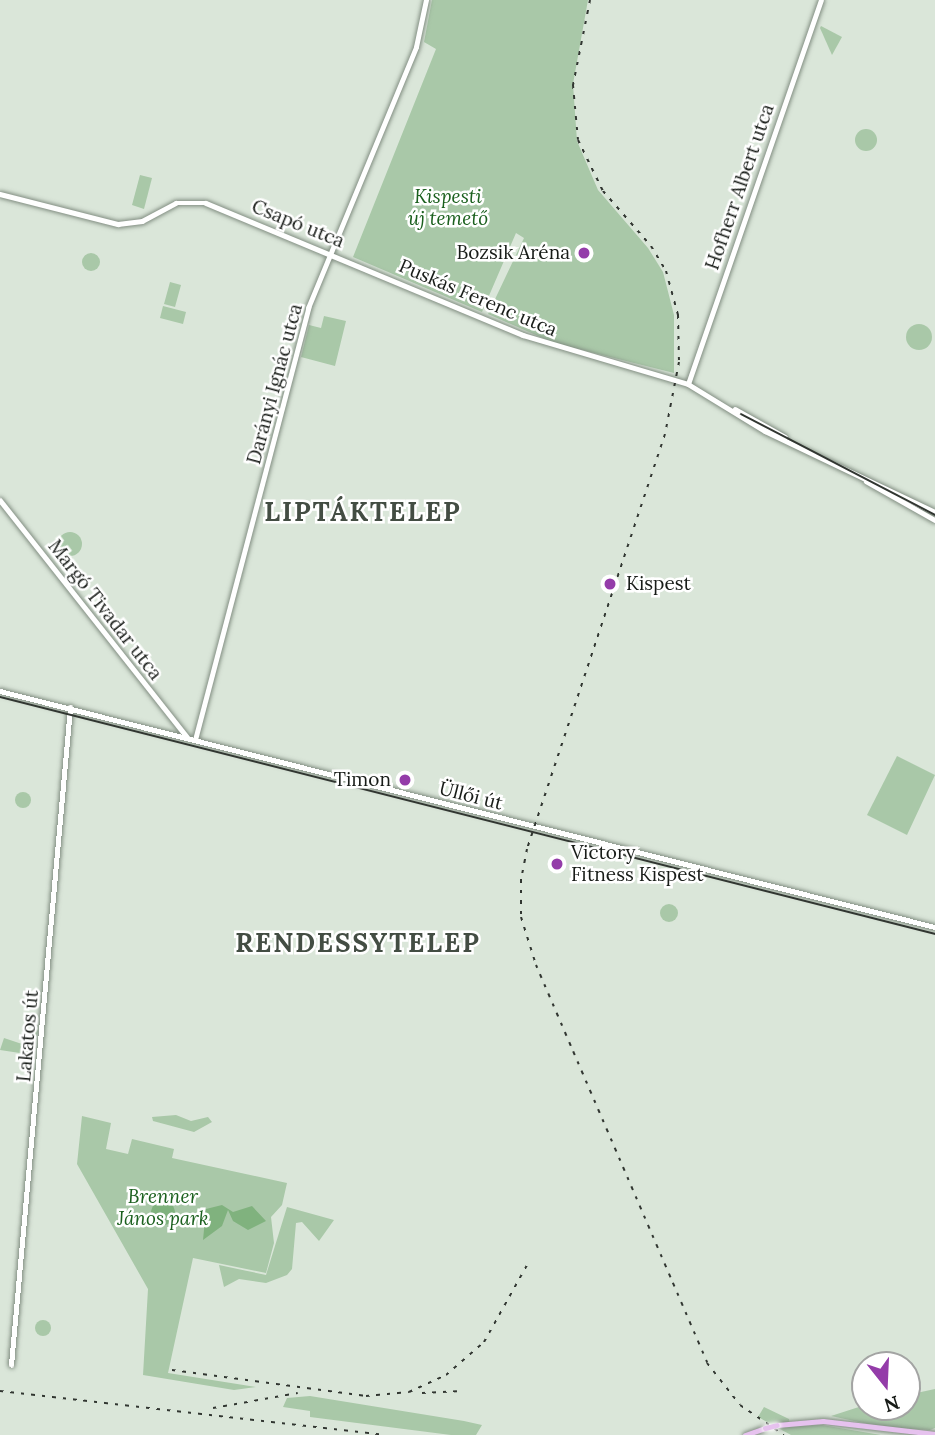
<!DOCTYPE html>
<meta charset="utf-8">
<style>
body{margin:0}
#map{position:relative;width:935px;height:1435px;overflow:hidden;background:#dae6d9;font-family:Lora,serif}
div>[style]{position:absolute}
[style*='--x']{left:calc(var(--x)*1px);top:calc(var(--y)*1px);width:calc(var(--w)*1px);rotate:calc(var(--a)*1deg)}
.green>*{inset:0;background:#a9c8a8}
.round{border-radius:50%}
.water>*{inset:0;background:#80b27e}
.roads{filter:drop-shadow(0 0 2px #828e82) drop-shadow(0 0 2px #828e82)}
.tertiary>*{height:4.5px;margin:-2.25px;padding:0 2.25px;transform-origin:2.25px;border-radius:2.25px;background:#fff}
.secondary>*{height:4.5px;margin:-2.25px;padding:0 2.25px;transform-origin:2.25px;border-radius:2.25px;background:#fff}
.primary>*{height:5px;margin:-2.5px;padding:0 2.5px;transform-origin:2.5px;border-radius:2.5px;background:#e6c2ee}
.tram>*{height:2px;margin:-1px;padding:0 1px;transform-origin:1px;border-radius:1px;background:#313631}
.rail>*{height:2px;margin-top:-1px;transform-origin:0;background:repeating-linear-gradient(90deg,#313631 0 3.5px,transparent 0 10.5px)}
.bridges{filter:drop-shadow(0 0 2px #fff) drop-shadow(0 0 2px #fff)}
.primary-bridge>*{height:5px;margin:-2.5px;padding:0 2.5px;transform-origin:2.5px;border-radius:2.5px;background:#e6c2ee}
.dots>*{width:19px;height:19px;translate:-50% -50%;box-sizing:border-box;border:4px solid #fff;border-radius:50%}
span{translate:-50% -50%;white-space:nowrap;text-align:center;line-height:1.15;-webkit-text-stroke:5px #fff;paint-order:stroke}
.street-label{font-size:19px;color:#181c18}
.park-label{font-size:19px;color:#1b601e;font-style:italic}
.poi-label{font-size:19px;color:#181c18}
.right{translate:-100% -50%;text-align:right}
.left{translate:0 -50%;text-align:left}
.district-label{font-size:26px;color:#434d43;font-weight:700;letter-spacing:2px}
.north{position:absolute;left:851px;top:1351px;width:70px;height:70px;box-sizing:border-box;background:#fff;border:2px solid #a3a4a3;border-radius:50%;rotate:162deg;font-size:19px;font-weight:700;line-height:28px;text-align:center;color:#181c18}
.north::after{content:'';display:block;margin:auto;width:24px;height:32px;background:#943ca9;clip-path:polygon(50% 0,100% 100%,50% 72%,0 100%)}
</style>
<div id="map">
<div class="green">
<i style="clip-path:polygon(432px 0,588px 0,573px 84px,577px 141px,598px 190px,648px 248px,663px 272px,674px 315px,674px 373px,554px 343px,488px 314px,524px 238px,516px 233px,482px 312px,353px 257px,436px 49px,424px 42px)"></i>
<i style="clip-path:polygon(821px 26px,842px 37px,832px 55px,820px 28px)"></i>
<i class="round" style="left:855px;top:129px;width:22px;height:22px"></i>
<i style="clip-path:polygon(140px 175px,152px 178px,144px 209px,132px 205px)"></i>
<i class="round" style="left:82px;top:253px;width:18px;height:18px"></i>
<i style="clip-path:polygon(170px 282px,181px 285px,175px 307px,164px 304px)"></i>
<i style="clip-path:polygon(163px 306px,186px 312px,183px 324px,160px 318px)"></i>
<i style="clip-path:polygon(324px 316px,346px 321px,335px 366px,301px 357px,309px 325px,321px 328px)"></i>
<i class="round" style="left:906px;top:324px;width:26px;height:26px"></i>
<i class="round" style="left:58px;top:532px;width:24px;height:24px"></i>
<i style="clip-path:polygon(897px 756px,935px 775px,907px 835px,867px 815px)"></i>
<i class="round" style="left:15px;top:792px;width:16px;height:16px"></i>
<i class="round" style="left:660px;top:904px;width:18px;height:18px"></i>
<i style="clip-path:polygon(27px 1025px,38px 1030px,33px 1055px,0 1050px,4px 1038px,22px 1044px)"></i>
<i style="clip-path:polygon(176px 1115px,191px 1121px,208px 1117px,212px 1122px,194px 1132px,153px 1121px,152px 1117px)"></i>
<i style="clip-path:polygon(82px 1116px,111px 1123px,106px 1149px,128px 1154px,132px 1139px,174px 1149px,172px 1158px,287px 1183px,282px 1205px,271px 1217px,274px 1243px,266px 1273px,193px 1258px,168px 1373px,256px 1387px,234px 1390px,143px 1375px,148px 1289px,77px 1164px)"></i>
<i style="clip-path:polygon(287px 1207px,334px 1220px,319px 1241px,302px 1222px,296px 1223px,292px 1269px,287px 1275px,266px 1283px,239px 1279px,224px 1287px,219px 1265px,266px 1275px)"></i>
<i class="round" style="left:35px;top:1320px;width:16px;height:16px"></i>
<i style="clip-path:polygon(935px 1389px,935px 1428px,930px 1430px,887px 1428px,831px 1416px,865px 1405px,907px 1407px,907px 1395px)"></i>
<i style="clip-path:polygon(310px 1396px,464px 1421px,482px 1425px,476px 1435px,451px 1435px,310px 1417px,310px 1411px,283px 1407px,287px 1398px)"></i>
<i style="clip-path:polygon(764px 1407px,789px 1419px,790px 1426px,822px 1425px,881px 1435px,791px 1435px,758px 1417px)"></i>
</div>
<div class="water">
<i class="round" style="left:151px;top:1201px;width:24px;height:24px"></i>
<i style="clip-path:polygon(222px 1205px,233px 1212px,252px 1206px,266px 1221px,248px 1230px,233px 1221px,228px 1210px,222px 1226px,203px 1240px,206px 1209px)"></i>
</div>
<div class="roads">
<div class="tertiary">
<i style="--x:0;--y:194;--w:122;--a:14.3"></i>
<i style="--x:118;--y:224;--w:24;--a:-7"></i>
<i style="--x:142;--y:221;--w:38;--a:-28"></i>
<i style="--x:176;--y:203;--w:30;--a:0"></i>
<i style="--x:206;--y:203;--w:343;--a:22.6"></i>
<i style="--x:523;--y:335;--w:172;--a:16.5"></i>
<i style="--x:688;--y:384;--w:90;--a:31.4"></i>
<i style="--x:765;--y:431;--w:188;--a:25.5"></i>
<i style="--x:688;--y:384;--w:406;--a:-70.9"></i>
<i style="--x:735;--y:409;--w:57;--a:29.2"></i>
<i style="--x:866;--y:481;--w:79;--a:29.5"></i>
<i style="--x:0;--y:500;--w:303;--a:51.7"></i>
<i style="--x:195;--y:740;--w:447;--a:-75.3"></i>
<i style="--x:308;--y:308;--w:282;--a:-67.5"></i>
<i style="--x:416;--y:47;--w:48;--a:-78"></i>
<i style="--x:11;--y:1365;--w:660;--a:-84.87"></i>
</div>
<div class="secondary">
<i style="--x:0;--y:691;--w:964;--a:14.17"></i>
</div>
<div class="primary">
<i style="--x:777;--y:1425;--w:46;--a:-5"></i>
<i style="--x:823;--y:1421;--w:113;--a:6.6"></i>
<i style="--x:745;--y:1435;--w:21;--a:-19"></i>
</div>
</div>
<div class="tram">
<i style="--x:741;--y:414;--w:219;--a:27.5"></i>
<i style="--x:0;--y:697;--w:965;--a:14.22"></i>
</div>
<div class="rail">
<i style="--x:590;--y:0;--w:87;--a:101.3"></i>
<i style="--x:573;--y:85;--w:55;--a:84.8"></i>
<i style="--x:578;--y:140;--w:57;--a:63.9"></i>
<i style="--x:603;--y:191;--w:73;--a:48.9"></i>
<i style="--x:651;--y:246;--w:29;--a:59"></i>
<i style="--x:666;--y:271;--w:46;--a:74.7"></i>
<i style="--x:678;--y:315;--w:47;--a:88.8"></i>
<i style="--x:679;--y:362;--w:73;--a:101"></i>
<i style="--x:665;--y:434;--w:437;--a:108.4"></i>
<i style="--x:527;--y:849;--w:31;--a:101"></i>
<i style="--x:521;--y:879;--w:38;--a:90"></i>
<i style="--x:521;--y:917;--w:50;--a:72.6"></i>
<i style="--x:536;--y:965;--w:433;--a:66.7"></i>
<i style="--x:707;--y:1363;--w:53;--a:51.8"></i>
<i style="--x:740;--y:1405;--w:53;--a:34.3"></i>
<i style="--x:172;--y:1370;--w:196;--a:7.6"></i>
<i style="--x:366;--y:1396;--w:43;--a:-5.3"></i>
<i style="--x:409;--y:1392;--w:41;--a:-24.7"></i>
<i style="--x:446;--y:1375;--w:50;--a:-41"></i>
<i style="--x:484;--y:1342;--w:88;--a:-60.8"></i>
<i style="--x:0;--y:1391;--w:388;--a:6.5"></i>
<i style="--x:422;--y:1393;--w:35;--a:-3"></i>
<i style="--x:213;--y:1408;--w:86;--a:-10"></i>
</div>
<div class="bridges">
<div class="primary-bridge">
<i style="--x:765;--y:1428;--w:12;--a:-14"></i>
</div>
</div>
<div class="dots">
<i style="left:584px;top:253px;background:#943ca9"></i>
<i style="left:610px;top:584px;background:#943ca9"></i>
<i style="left:405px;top:780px;background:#943ca9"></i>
<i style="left:557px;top:864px;background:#943ca9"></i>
</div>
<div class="street-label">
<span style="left:740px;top:187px;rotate:-71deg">Hofherr Albert utca</span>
<span style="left:298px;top:224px;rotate:22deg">Csapó utca</span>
<span style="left:478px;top:298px;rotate:23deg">Puskás Ferenc utca</span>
<span style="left:275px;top:384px;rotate:-75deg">Darányi Ignác utca</span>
<span style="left:105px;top:610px;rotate:52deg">Margó Tivadar utca</span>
<span style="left:471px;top:796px;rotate:14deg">Üllői út</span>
<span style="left:28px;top:1036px;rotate:-85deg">Lakatos út</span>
</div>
<div class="park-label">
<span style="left:448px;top:208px">Kispesti<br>új temető</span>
<span style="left:163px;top:1208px">Brenner<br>János park</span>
</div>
<div class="poi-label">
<span class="right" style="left:570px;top:253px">Bozsik Aréna</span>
<span class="left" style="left:626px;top:584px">Kispest</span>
<span class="right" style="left:391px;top:780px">Timon</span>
<span class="left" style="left:571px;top:864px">Victory<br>Fitness Kispest</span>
</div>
<div class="district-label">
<span style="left:363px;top:512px">LIPTÁKTELEP</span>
<span style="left:358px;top:943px">RENDESSYTELEP</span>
</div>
<div class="north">N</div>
</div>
